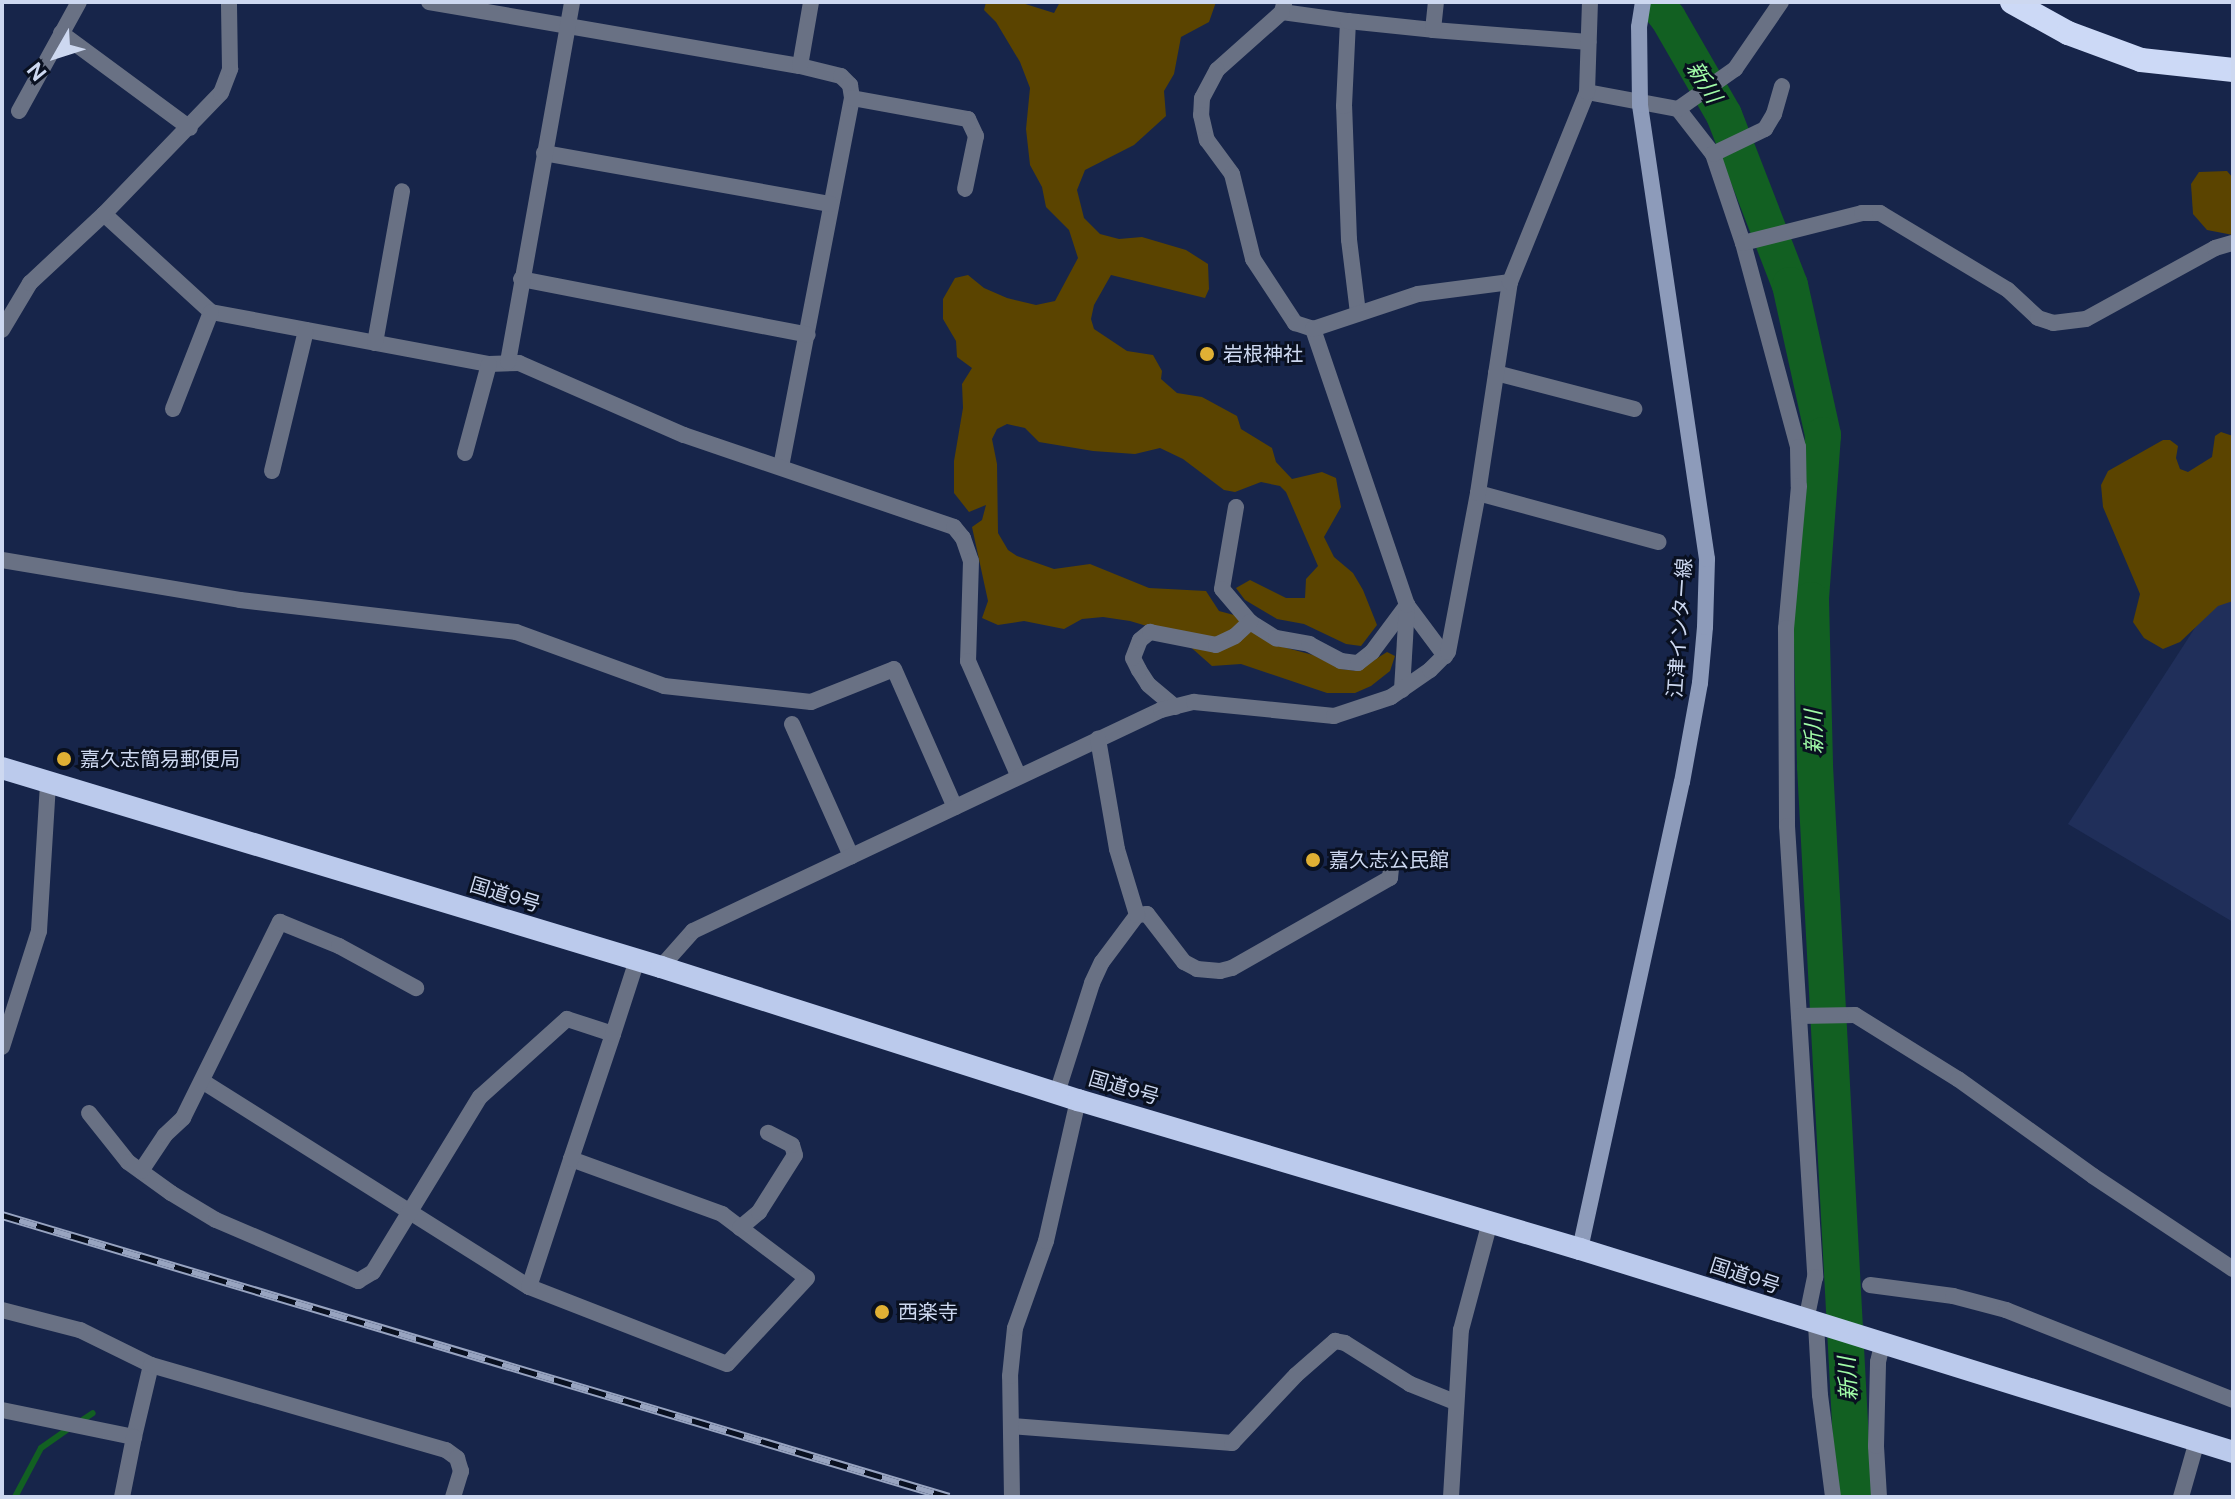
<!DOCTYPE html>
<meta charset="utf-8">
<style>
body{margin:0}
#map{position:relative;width:2235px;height:1499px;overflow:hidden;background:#17254a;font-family:"DM Sans","Noto Sans JP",sans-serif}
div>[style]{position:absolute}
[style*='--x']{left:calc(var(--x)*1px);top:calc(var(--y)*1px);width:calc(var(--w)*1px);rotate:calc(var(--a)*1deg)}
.built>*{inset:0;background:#202f5a}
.green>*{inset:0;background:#5b4400}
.stream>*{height:6px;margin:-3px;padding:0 3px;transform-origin:3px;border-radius:3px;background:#126022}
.river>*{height:36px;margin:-18px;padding:0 18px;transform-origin:18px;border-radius:18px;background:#126022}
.minor>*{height:16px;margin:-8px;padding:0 8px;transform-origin:8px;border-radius:8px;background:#697184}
.secondary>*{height:16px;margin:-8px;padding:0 8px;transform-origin:8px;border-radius:8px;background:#8d9bba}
.trunk>*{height:22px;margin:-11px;padding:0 11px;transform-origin:11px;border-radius:11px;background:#bbcaec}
.motorway>*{height:24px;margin:-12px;padding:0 12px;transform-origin:12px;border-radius:12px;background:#ccd9f6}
.rail>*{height:9px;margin-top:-4.5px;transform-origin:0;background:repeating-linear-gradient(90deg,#091020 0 18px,#98a4c0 0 36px);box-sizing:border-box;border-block:2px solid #98a4c0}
.dots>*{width:22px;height:22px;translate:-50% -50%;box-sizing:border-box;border:4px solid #091020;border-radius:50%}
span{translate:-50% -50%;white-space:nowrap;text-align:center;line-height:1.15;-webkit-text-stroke:6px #091020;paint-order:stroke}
.poi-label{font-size:20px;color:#cdd8f0}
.left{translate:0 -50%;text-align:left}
.street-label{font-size:20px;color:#cdd8f0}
.water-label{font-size:22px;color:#a1fca8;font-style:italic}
.frame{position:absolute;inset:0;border:4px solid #cdd8f0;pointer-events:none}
.north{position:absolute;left:16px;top:16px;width:80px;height:80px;-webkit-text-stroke:6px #091020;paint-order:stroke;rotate:231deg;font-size:22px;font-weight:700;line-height:32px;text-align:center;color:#cdd8f0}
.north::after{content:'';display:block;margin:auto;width:28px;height:36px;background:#cdd8f0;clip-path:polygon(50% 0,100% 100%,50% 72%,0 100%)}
</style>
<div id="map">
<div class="built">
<i style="clip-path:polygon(2233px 592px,2233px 922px,2068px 824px,2213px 600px)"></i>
</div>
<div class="green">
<i style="clip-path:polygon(986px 2px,1019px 2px,1054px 13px,1060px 2px,1216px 2px,1209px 22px,1181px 37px,1174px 74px,1164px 91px,1166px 116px,1134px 145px,1085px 170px,1077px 190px,1084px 218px,1100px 234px,1119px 239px,1142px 237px,1186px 250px,1208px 264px,1209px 289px,1205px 298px,1111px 275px,1094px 305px,1091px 319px,1094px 329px,1127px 351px,1153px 355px,1162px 371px,1161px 379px,1177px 393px,1202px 397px,1237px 416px,1241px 429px,1272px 448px,1276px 462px,1292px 479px,1322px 472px,1336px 478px,1341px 507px,1324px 537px,1334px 557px,1353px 573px,1363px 590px,1377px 625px,1361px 646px,1346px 644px,1304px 624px,1277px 619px,1245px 600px,1236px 588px,1250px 580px,1286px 598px,1305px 598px,1306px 579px,1318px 566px,1286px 492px,1280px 486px,1261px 482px,1235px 492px,1224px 490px,1183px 459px,1160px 448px,1135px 454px,1093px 451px,1039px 442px,1025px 428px,1007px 424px,997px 429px,992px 439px,997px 464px,998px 533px,1008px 550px,1017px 556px,1054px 569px,1090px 564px,1149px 588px,1206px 591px,1219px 611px,1234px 615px,1272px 644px,1313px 655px,1341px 669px,1357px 671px,1387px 652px,1395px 656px,1390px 671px,1371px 686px,1355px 693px,1327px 693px,1241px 664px,1212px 666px,1177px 635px,1130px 621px,1103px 617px,1082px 619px,1064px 629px,1024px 621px,998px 625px,982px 618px,988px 601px,972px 527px,982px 520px,986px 505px,969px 512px,954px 493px,954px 461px,963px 408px,962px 384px,972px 368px,957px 357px,956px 341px,943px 319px,943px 299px,955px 278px,968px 275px,984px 288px,1007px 298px,1036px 305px,1055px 301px,1078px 258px,1069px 230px,1046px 207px,1042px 187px,1030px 165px,1026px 129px,1030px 88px,1020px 62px,996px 22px,984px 10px)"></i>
<i style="clip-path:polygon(2227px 171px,2233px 178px,2233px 235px,2207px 230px,2193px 214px,2191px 184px,2199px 172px)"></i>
<i style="clip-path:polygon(2221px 432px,2233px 436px,2233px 601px,2218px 606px,2180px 642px,2163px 649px,2144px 638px,2133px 622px,2140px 594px,2103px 507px,2101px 485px,2108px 471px,2163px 440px,2170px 440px,2178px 446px,2176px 458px,2180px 469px,2188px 472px,2212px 457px,2215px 436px)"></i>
</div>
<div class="stream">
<i style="--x:81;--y:1421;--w:14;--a:-34"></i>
<i style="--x:15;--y:1497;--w:55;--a:-62"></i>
<i style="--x:41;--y:1448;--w:37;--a:-35"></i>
</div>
<div class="river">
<i style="--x:1655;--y:2;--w:21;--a:51"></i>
<i style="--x:1668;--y:18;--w:112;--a:60"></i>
<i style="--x:1724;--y:115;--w:182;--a:68.8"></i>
<i style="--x:1790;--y:285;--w:154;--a:77.6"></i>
<i style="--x:1823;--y:435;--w:165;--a:94.2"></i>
<i style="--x:1811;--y:600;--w:166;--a:88.6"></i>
<i style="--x:1815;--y:766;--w:732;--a:86.95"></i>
</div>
<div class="minor">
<i style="--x:429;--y:2;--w:376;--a:9.8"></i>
<i style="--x:800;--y:66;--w:42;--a:13.7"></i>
<i style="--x:841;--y:76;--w:13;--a:45"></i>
<i style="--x:850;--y:85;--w:13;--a:81"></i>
<i style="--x:852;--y:98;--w:376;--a:100.9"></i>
<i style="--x:1284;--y:4;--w:8;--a:104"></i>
<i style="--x:1282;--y:12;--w:67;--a:7.8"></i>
<i style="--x:1282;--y:12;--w:87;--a:138.3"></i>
<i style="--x:1217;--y:70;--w:32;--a:118"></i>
<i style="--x:1202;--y:98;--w:17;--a:93"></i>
<i style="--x:1201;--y:115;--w:26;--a:77"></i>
<i style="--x:1207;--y:140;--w:42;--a:53.7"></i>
<i style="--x:1232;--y:174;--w:88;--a:76.1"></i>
<i style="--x:1253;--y:259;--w:77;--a:56.7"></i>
<i style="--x:1295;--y:323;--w:19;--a:18"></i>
<i style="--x:1433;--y:30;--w:156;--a:4.4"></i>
<i style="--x:61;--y:33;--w:160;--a:36.4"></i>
<i style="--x:800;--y:66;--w:65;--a:-80.2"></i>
<i style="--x:1587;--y:92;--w:93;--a:10.6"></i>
<i style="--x:1678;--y:109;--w:57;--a:52.1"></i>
<i style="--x:1713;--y:154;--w:94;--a:71.4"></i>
<i style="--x:1743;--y:243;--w:211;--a:74.9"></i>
<i style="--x:1798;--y:447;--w:39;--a:89"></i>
<i style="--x:1799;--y:486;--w:143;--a:95.2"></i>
<i style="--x:1786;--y:628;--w:198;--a:89.7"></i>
<i style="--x:1787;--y:826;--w:452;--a:86.4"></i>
<i style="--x:1815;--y:1277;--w:45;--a:101.6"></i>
<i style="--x:852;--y:98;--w:118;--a:10.3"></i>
<i style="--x:968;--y:119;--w:19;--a:65"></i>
<i style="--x:976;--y:136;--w:54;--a:101.7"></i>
<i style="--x:1678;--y:109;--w:70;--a:-35.1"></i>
<i style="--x:1735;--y:69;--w:81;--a:-55.5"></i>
<i style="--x:19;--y:111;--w:124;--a:-61.2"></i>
<i style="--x:544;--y:153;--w:291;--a:10.1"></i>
<i style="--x:1713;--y:154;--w:58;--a:-25.7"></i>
<i style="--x:1765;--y:129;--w:17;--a:-59"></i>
<i style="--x:1774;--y:114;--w:29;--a:-74"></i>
<i style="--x:104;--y:214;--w:145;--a:42.5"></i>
<i style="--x:211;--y:312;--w:283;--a:10.6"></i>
<i style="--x:489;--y:364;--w:30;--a:-2"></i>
<i style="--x:519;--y:363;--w:180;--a:23.6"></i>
<i style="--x:684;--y:435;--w:285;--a:18.8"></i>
<i style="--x:954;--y:527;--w:14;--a:51"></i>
<i style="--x:963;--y:538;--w:24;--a:71"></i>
<i style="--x:971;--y:561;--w:100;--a:91.7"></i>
<i style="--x:968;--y:661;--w:124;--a:66.3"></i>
<i style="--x:1743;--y:243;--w:123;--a:-14.1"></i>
<i style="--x:1862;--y:213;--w:18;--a:0"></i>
<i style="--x:1880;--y:213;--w:149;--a:31"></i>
<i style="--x:2008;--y:290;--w:41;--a:43"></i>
<i style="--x:2038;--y:318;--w:16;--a:18"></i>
<i style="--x:2053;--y:323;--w:33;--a:-7"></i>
<i style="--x:2086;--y:319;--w:147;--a:-28.8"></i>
<i style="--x:2215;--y:248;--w:19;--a:-16"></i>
<i style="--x:521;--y:279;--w:292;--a:11"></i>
<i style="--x:1358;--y:313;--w:74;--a:-97"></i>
<i style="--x:1349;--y:240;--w:134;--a:-92.1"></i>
<i style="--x:1344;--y:106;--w:85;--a:-87.3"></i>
<i style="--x:1348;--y:21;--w:85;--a:6"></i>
<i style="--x:1433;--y:30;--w:28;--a:-84"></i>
<i style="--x:2;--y:330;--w:55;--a:-59.2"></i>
<i style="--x:30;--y:283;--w:101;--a:-43"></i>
<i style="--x:104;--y:214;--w:168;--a:-46"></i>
<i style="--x:221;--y:93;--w:26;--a:-69"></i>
<i style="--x:230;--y:69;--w:67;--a:-90.9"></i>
<i style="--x:375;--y:343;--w:154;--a:-79.9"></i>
<i style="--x:508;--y:362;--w:366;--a:-79.9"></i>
<i style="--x:1496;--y:373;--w:143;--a:14.6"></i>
<i style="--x:173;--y:409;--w:104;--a:-68.6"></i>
<i style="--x:465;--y:453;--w:92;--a:-74.9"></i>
<i style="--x:272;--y:471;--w:145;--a:-76.4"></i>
<i style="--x:1478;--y:493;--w:187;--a:15.2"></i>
<i style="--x:1236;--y:507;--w:83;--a:99.7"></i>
<i style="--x:1222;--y:589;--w:43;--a:49.7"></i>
<i style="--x:1250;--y:622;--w:31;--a:32"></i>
<i style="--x:1276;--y:638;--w:34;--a:10"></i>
<i style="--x:1309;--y:644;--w:36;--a:28"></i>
<i style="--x:1341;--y:661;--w:17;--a:7"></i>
<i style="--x:1358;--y:663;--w:18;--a:-38"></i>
<i style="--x:1372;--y:652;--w:59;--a:-53.3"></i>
<i style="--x:1407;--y:605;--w:64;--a:53.3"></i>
<i style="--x:2;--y:560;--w:241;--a:9.5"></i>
<i style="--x:240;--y:600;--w:278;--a:6.6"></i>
<i style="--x:516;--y:632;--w:158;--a:20"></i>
<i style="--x:664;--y:686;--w:148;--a:6.2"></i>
<i style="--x:811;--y:702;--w:89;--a:-21.7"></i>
<i style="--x:894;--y:669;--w:151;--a:66.2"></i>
<i style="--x:1402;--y:690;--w:85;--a:-86.6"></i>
<i style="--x:1407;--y:605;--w:292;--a:-108.8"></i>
<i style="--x:1313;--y:329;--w:111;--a:-18.4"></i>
<i style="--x:1418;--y:294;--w:93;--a:-7.4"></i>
<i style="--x:1175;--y:707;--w:35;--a:-140"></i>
<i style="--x:1148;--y:684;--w:17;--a:-123"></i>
<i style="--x:1139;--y:670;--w:13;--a:-117"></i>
<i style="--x:1133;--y:658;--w:19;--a:-69"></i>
<i style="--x:1140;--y:640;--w:13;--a:-39"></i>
<i style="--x:1150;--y:632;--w:67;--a:11.1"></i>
<i style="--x:1216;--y:645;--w:21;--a:-25"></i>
<i style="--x:1235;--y:636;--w:21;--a:-43"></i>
<i style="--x:792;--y:724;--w:145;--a:65.9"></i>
<i style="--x:1137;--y:915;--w:10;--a:-6"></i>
<i style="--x:1147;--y:914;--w:61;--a:52.4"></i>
<i style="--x:1184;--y:962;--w:15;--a:28"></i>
<i style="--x:1197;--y:969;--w:23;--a:5"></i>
<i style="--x:1220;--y:971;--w:12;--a:-14"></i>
<i style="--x:1232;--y:968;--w:182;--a:-29.7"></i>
<i style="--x:1390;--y:878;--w:20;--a:-84"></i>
<i style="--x:661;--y:967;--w:48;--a:-48.4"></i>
<i style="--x:693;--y:931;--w:518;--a:-25.28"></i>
<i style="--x:1161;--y:710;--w:34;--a:-14"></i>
<i style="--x:1194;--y:702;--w:141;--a:5.7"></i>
<i style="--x:1334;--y:716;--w:60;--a:-18.4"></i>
<i style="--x:1391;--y:697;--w:47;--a:-34.7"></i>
<i style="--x:1430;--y:670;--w:25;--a:-45"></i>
<i style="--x:1448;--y:652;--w:162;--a:-79.3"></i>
<i style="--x:1478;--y:493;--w:213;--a:-81.4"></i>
<i style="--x:1510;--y:282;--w:205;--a:-67.9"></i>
<i style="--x:1587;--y:92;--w:90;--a:-88.1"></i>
<i style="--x:1799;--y:1016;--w:56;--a:-1"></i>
<i style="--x:1855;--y:1015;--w:121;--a:31.9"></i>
<i style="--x:1958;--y:1079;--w:166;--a:35.7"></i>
<i style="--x:2093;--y:1176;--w:168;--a:33.6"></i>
<i style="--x:2;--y:1047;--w:122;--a:-72.3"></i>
<i style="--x:39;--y:931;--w:148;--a:-86.5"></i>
<i style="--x:202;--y:1081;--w:386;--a:32.2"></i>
<i style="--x:1057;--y:1093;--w:115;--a:-72.3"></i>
<i style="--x:1092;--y:983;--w:23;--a:-65"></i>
<i style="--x:1102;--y:962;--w:59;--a:-53.3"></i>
<i style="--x:1137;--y:915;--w:69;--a:-106.9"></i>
<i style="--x:1117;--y:849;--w:112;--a:-99.8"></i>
<i style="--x:89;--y:1113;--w:63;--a:51.5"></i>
<i style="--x:128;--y:1162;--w:53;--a:35.8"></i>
<i style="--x:171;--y:1193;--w:52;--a:31"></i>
<i style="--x:216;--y:1220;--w:155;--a:23.2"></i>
<i style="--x:358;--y:1281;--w:17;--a:-31"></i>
<i style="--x:373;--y:1272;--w:205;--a:-58.6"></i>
<i style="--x:480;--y:1097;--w:117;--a:-41.9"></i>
<i style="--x:567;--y:1019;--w:48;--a:18.1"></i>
<i style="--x:571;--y:1159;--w:161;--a:20"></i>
<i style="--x:722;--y:1214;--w:106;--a:37"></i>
<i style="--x:807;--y:1278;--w:117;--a:132.9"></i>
<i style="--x:727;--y:1364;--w:212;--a:-158.7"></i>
<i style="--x:529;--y:1287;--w:135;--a:-71.8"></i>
<i style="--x:571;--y:1159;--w:132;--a:-71.4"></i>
<i style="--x:613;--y:1034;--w:78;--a:-72"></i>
<i style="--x:141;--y:1171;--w:43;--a:-56.3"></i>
<i style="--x:165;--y:1135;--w:25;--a:-43"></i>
<i style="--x:183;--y:1118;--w:219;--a:-63.7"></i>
<i style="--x:280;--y:922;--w:64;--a:22.1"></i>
<i style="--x:339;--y:946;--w:88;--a:28.6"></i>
<i style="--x:740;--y:1228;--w:25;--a:-40"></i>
<i style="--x:759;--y:1212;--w:67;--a:-57.7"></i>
<i style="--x:795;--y:1155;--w:10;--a:-107"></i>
<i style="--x:792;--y:1145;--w:27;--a:-153"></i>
<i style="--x:1870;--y:1285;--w:84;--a:7.5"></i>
<i style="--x:1953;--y:1296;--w:55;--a:14.8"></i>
<i style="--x:2006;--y:1310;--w:244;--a:21.6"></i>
<i style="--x:2;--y:1310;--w:81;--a:14.4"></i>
<i style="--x:80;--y:1330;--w:79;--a:26.2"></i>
<i style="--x:151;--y:1365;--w:74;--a:103.3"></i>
<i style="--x:1816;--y:1324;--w:71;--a:86.8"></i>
<i style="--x:1820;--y:1395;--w:103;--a:82.7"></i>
<i style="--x:151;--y:1365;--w:307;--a:16.1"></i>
<i style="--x:446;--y:1450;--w:14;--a:36"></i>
<i style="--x:457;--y:1458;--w:14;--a:73"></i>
<i style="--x:461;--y:1471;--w:27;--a:107"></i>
<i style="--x:2;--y:1410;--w:135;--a:11.6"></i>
<i style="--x:134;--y:1437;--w:61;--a:101.3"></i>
<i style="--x:1011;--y:1426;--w:222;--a:4.4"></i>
<i style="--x:1232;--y:1443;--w:93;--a:-46.7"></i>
<i style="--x:1296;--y:1375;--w:52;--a:-41.1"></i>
<i style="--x:1335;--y:1341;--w:10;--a:11"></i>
<i style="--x:1345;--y:1343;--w:77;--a:32.2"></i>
<i style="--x:1410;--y:1384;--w:48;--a:21.8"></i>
<i style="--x:1012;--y:1497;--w:121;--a:-90.9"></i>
<i style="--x:1010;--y:1376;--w:48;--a:-84.1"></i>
<i style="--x:1015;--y:1328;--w:92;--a:-70.4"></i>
<i style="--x:1046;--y:1241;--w:145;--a:-77.2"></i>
<i style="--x:1451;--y:1497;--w:167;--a:-86.6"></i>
<i style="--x:1461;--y:1330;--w:112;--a:-75"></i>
<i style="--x:1879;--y:1497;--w:51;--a:-93.4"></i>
<i style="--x:1876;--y:1446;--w:84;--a:-88.6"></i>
<i style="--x:1878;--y:1362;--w:17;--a:-77"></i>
<i style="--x:2181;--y:1497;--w:58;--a:-74.1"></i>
</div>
<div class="secondary">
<i style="--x:1580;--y:1249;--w:478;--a:-77.7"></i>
<i style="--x:1682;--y:782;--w:101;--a:-79.7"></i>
<i style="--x:1700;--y:683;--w:56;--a:-84.9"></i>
<i style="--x:1705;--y:627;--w:68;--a:-88.3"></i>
<i style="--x:1707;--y:559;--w:459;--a:-98.4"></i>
<i style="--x:1640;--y:105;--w:78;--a:-90.7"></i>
<i style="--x:1639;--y:27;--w:25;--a:-81"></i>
</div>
<div class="trunk">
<i style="--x:2;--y:768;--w:688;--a:16.8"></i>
<i style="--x:661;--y:967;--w:438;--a:17.7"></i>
<i style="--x:1078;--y:1100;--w:524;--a:16.53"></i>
<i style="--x:1580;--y:1249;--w:684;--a:17.27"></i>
</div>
<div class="motorway">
<i style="--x:2012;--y:2;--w:64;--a:29"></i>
<i style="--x:2068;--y:33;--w:78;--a:20.3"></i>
<i style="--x:2141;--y:60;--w:93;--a:6.2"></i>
</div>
<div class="rail">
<i style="--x:2;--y:1215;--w:988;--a:16.58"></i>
</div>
<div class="dots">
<i style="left:1207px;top:354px;background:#e0b034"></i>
<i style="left:64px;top:759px;background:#e0b034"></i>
<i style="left:1313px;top:860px;background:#e0b034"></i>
<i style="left:882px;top:1312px;background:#e0b034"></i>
</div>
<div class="poi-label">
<span class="left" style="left:1223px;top:354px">岩根神社</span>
<span class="left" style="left:80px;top:759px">嘉久志簡易郵便局</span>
<span class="left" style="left:1329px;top:860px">嘉久志公民館</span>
<span class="left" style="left:898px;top:1312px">西楽寺</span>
</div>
<div class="street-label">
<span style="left:1680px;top:628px;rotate:-86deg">江津インター線</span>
<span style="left:505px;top:895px;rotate:17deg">国道9号</span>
<span style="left:1124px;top:1088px;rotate:16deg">国道9号</span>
<span style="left:1745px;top:1276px;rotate:18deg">国道9号</span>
</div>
<div class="water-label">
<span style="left:1704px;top:82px;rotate:58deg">新川</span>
<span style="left:1814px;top:732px;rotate:-91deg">新川</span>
<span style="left:1848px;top:1379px;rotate:-93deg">新川</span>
</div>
<div class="frame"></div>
<div class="north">N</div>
</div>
